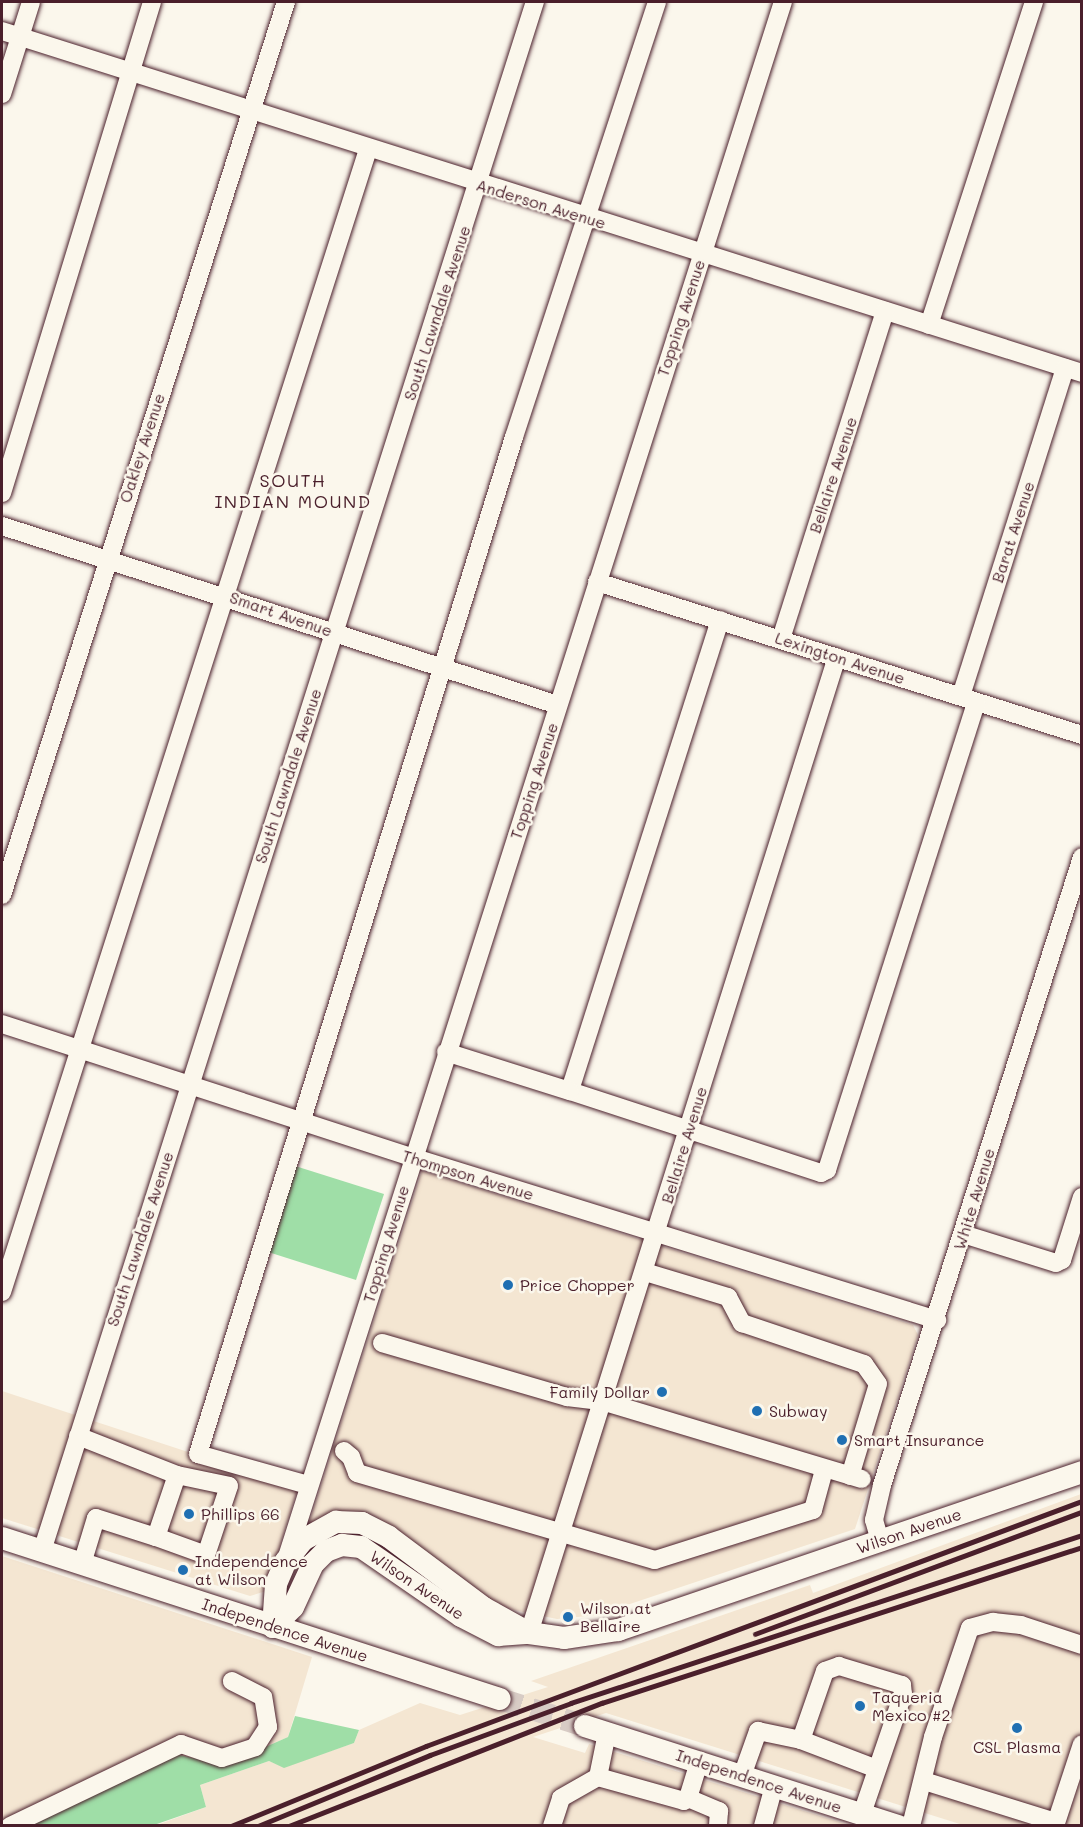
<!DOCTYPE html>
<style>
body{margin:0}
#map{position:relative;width:1083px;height:1827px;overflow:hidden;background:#fbf7ec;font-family:Mali,sans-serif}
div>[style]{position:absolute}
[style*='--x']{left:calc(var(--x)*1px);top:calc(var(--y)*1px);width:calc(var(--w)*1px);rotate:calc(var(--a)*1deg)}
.built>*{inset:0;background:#f4e6d2}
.green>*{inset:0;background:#9fdea7}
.major-tunnel>*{height:22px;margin-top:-11px;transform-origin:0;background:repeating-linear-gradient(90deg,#d8ccc5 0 22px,transparent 0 33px)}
.roads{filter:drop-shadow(0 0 2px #4a1f2b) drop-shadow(0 0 2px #4a1f2b)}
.minor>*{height:18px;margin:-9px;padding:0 9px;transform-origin:9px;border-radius:9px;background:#fbf7ec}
.major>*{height:22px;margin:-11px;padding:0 11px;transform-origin:11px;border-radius:11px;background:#fbf7ec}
.rail>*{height:4.5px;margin:-2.25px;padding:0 2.25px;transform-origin:2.25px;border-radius:2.25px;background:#4a1f2b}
.dots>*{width:16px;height:16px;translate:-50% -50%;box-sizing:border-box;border:3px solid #fbf7ec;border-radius:50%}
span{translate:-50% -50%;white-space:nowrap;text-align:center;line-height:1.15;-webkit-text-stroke:5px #fbf7ec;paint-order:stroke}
.street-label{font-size:16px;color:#4a1f2b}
.poi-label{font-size:16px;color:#4a1f2b}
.left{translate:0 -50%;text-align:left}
.right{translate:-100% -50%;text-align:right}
.neighbourhood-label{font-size:18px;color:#4a1f2b;letter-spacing:1.5px}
.frame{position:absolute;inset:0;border:3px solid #4a1f2b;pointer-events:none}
</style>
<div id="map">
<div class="built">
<i style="clip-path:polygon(422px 1171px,913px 1325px,918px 1335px,855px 1529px,597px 1615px,557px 1619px,500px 1607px,393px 1529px,309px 1523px)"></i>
<i style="clip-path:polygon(2px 1391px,298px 1488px,266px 1591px,250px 1596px,2px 1518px)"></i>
<i style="clip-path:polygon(1081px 1494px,1081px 1825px,963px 1825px,606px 1713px,533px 1737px,585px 1753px,589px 1744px,849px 1825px,154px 1826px,206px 1807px,200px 1785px,269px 1761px,284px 1767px,354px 1743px,359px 1730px,420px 1703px,460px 1715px,548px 1687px,531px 1681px,810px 1585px,813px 1593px)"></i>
<i style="clip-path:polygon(2px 1556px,312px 1657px,288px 1737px,225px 1765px,2px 1826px)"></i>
</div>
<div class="green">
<i style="clip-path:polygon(292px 1165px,384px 1194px,356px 1280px,265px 1251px)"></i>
<i style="clip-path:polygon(295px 1716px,359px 1730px,354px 1743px,284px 1768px,269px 1761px,200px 1785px,206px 1807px,154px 1825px,27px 1826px,175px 1754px,225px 1765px,288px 1737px)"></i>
</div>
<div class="major-tunnel">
<i style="--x:500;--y:1699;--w:89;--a:17.6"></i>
</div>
<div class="roads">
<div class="minor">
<i style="--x:2;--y:31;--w:1133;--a:17.57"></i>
<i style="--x:2;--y:94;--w:96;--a:-72.5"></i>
<i style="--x:929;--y:325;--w:340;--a:-72"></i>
<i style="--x:2;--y:493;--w:513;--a:-73.01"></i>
<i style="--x:2;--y:526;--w:584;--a:17.85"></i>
<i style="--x:597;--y:582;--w:509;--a:17.51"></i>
<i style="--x:720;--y:620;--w:494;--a:107.7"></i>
<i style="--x:570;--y:1091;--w:264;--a:18.1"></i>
<i style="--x:821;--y:1173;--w:7;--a:-27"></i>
<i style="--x:827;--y:1170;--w:491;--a:-72.3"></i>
<i style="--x:781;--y:639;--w:344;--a:-72.4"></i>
<i style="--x:961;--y:696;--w:344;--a:-72.4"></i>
<i style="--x:2;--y:895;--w:937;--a:-72.36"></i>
<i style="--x:2;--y:1024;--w:431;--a:18"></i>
<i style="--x:412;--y:1157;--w:550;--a:17.25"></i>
<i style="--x:446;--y:1052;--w:130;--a:17.5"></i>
<i style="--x:963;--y:1234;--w:97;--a:17.3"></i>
<i style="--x:1056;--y:1263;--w:7;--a:-27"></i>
<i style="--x:1062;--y:1260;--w:66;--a:-72.4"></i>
<i style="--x:645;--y:1272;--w:87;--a:16.8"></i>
<i style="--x:728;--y:1297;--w:30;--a:62"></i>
<i style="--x:742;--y:1323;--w:129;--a:18.6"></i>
<i style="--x:864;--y:1364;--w:24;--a:55"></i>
<i style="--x:878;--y:1384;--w:96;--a:106.9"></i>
<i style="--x:2;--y:1292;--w:1200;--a:-72.24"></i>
<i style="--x:382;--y:1343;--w:193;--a:16.3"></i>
<i style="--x:567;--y:1397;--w:38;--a:7"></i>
<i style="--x:605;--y:1402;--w:268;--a:16.7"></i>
<i style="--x:78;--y:1436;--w:106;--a:21.5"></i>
<i style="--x:177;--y:1475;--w:53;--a:11.9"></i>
<i style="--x:229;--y:1486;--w:73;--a:108.4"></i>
<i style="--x:206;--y:1555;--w:53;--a:-160.2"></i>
<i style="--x:156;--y:1537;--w:65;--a:-71.3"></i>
<i style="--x:344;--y:1451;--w:9;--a:41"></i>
<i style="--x:351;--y:1457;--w:17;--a:69"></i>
<i style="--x:357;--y:1473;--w:310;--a:16.3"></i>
<i style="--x:655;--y:1560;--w:166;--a:-17.6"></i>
<i style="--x:813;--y:1510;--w:41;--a:-74.6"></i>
<i style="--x:308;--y:1485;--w:114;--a:-164.3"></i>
<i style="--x:198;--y:1454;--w:1065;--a:-72.74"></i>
<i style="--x:514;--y:437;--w:458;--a:-71.8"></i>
<i style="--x:880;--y:1541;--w:22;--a:-106"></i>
<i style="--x:874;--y:1520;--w:36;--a:-77"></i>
<i style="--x:882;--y:1485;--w:659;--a:-72.33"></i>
<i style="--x:42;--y:1551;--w:1626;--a:-72.35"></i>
<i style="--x:286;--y:1560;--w:1635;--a:-72.31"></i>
<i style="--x:82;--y:1564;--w:48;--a:-73.1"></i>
<i style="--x:96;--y:1518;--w:63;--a:17.6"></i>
<i style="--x:529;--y:1633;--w:1023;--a:-72.49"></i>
<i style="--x:801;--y:1740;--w:81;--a:20.9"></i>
<i style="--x:742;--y:1776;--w:48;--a:-70.4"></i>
<i style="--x:758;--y:1731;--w:44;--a:11.8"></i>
<i style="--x:801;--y:1740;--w:73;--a:-70.8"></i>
<i style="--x:825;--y:1671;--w:15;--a:-20"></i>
<i style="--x:839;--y:1666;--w:66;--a:16.8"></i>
<i style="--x:902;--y:1685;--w:9;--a:84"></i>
<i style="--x:903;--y:1694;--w:127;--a:108.9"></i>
<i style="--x:598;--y:1777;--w:45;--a:-78.4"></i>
<i style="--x:924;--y:1781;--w:138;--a:17.3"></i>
<i style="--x:688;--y:1798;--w:38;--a:-73"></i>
<i style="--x:10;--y:1826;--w:190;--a:-25.6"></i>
<i style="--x:181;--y:1744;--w:43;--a:18.9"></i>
<i style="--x:222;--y:1758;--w:35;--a:-18"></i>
<i style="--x:255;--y:1747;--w:24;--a:-57"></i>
<i style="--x:268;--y:1727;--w:30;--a:-99"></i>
<i style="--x:263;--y:1697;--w:35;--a:-153"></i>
<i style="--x:552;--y:1826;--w:29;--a:-72"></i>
<i style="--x:561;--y:1798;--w:43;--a:-29.6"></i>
<i style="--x:598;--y:1777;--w:89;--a:15.6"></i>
<i style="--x:684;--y:1801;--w:5;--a:-37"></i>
<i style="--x:688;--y:1798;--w:34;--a:23"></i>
<i style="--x:719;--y:1811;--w:15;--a:94"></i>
<i style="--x:763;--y:1826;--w:41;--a:-74.6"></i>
<i style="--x:911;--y:1826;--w:92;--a:-76.1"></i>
<i style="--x:933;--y:1737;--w:115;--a:-71.3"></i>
<i style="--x:970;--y:1628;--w:24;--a:-15"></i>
<i style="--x:993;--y:1622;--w:28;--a:6"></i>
<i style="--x:1021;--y:1625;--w:64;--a:18.2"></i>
<i style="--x:1055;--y:1826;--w:86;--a:-71.8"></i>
</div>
<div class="major">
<i style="--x:2;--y:1538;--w:523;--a:17.92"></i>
<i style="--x:273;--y:1627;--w:28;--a:-45"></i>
<i style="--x:293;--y:1607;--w:47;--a:-65.1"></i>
<i style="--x:313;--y:1564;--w:18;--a:-45"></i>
<i style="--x:326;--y:1551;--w:17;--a:-21"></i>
<i style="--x:342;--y:1545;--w:19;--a:6"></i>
<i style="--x:361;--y:1547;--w:121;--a:34.6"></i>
<i style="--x:461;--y:1616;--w:42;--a:27.2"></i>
<i style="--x:498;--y:1635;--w:31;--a:-4"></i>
<i style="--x:529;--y:1633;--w:35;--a:8"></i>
<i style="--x:564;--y:1638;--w:55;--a:-8.4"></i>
<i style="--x:618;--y:1630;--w:490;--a:-18.8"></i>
<i style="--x:273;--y:1627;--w:43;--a:-86"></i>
<i style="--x:276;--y:1584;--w:25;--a:-67"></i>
<i style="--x:286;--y:1561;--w:27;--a:-51"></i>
<i style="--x:303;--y:1540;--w:38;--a:-29"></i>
<i style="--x:336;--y:1522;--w:26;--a:2"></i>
<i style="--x:362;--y:1523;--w:30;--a:27"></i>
<i style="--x:389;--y:1537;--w:119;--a:36.8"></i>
<i style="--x:484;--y:1608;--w:51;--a:29.1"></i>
<i style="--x:585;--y:1726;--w:329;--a:17.7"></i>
</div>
</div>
<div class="rail">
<i style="--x:755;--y:1634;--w:349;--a:-20.5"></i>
<i style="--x:231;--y:1826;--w:211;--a:-22.3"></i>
<i style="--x:426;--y:1746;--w:700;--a:-20.48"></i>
<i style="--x:258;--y:1826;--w:186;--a:-22.4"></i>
<i style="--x:430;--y:1755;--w:150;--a:-20.2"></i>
<i style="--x:571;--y:1703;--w:538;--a:-18.2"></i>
<i style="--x:289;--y:1826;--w:336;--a:-21.5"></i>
<i style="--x:602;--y:1703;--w:505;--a:-18"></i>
</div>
<div class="dots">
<i style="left:508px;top:1285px;background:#1f6fb2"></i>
<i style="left:662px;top:1392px;background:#1f6fb2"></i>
<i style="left:757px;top:1411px;background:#1f6fb2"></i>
<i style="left:842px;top:1440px;background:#1f6fb2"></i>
<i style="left:189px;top:1514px;background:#1f6fb2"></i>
<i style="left:183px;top:1570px;background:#1f6fb2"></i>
<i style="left:568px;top:1617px;background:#1f6fb2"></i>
<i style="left:860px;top:1706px;background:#1f6fb2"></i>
<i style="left:1017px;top:1728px;background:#1f6fb2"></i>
</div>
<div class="street-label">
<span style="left:541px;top:204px;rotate:17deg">Anderson Avenue</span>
<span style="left:437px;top:313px;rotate:-72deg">South Lawndale Avenue</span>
<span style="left:681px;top:318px;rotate:-72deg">Topping Avenue</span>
<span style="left:142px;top:448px;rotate:-72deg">Oakley Avenue</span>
<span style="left:833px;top:475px;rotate:-72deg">Bellaire Avenue</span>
<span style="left:1013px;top:532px;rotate:-72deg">Barat Avenue</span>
<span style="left:281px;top:614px;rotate:19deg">Smart Avenue</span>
<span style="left:840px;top:658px;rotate:18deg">Lexington Avenue</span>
<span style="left:288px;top:776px;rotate:-72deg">South Lawndale Avenue</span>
<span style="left:534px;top:781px;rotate:-72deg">Topping Avenue</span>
<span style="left:684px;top:1145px;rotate:-73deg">Bellaire Avenue</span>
<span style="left:468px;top:1175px;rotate:17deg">Thompson Avenue</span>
<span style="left:974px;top:1199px;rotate:-73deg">White Avenue</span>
<span style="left:140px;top:1239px;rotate:-72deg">South Lawndale Avenue</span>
<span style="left:386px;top:1244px;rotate:-73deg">Topping Avenue</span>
<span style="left:909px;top:1531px;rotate:-19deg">Wilson Avenue</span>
<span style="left:417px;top:1585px;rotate:34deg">Wilson Avenue</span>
<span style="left:285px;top:1630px;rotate:18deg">Independence Avenue</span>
<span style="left:759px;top:1781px;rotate:18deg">Independence Avenue</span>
</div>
<div class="poi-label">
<span class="left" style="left:520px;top:1285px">Price Chopper</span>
<span class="right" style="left:650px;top:1392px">Family Dollar</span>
<span class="left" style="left:769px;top:1411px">Subway</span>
<span class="left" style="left:854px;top:1440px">Smart Insurance</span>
<span class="left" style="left:201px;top:1514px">Phillips 66</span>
<span class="left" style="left:195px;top:1570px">Independence<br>at Wilson</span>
<span class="left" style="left:580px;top:1617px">Wilson at<br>Bellaire</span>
<span class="left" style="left:872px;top:1706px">Taqueria<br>Mexico #2</span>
<span style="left:1017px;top:1747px">CSL Plasma</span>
</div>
<div class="neighbourhood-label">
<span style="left:293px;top:491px">SOUTH<br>INDIAN MOUND</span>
</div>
<div class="frame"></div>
</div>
